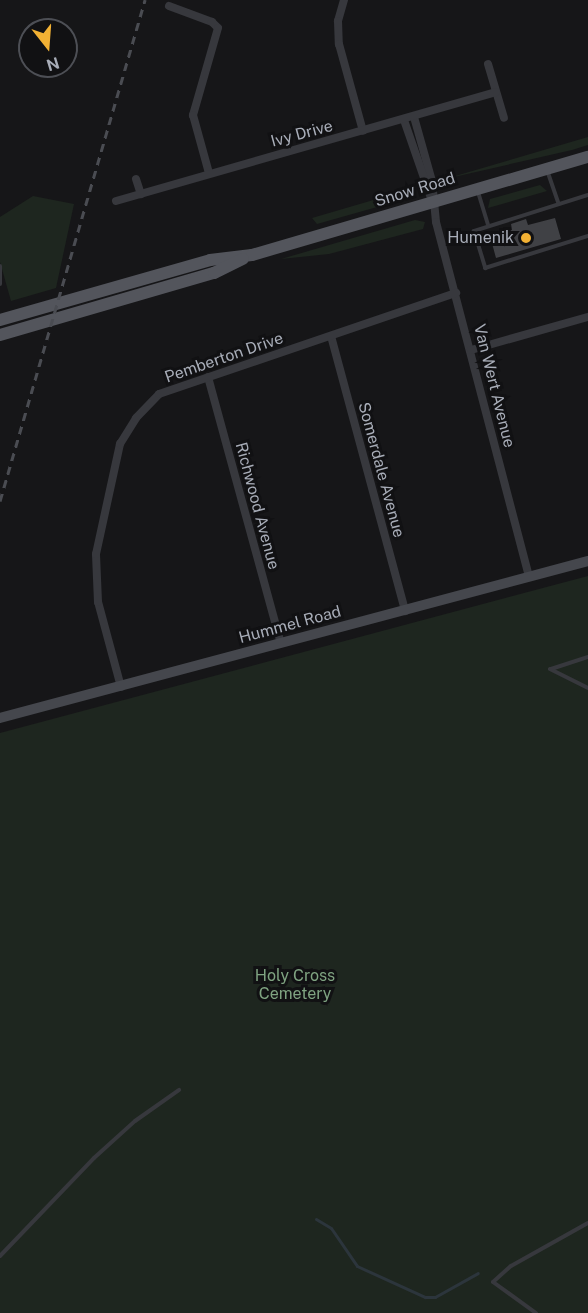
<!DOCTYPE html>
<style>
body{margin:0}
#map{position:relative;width:588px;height:1313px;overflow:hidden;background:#161618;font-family:"Public Sans",sans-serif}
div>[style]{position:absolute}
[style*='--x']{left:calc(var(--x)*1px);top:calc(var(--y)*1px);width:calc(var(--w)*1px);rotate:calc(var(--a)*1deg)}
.green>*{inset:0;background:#1e261f}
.stream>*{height:3px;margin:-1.5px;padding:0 1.5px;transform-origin:1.5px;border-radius:1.5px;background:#2c353c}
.building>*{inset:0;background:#404145}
.lane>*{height:4px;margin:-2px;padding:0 2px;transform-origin:2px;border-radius:2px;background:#37383d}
.street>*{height:8px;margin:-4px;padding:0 4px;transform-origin:4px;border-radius:4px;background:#37383d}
.secondary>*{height:10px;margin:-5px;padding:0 5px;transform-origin:5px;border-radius:5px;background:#45474d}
.primary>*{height:12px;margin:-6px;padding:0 6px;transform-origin:6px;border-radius:6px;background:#53555c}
.rail>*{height:3px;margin-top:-1.5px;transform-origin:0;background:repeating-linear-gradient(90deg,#4a4c52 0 8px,transparent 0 14px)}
.dots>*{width:16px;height:16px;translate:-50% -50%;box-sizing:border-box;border:3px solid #111113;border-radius:50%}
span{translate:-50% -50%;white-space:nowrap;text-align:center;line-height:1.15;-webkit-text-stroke:6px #111113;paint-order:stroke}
.street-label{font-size:16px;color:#a8adb8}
.poi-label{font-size:16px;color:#a8adb8}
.right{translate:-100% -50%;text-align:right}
.park-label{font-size:16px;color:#7fa381}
.north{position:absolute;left:18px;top:18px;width:60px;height:60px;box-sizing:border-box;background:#111113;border:2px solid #4d4f55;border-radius:50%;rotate:163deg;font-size:16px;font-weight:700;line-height:24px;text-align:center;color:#a8adb8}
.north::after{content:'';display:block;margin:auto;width:21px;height:27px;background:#f2b134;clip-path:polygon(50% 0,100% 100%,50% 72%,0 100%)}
</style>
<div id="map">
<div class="green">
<i style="clip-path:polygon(588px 137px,588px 145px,572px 150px,445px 179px)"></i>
<i style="clip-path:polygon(540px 185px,547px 191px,488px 208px,490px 199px)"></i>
<i style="clip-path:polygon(411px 189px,416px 196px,317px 224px,312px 218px)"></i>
<i style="clip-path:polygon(33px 196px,74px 204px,56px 288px,11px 301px,0 262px,0 217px)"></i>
<i style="clip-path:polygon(415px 220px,425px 222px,423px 229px,329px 254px,281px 259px)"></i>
<i style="clip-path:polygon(588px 576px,588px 1313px,0 1313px,0 733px)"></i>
</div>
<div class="stream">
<i style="--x:316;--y:1219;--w:17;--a:31"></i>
<i style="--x:331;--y:1228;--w:46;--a:55.6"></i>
<i style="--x:357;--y:1266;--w:75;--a:24.5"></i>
<i style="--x:425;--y:1297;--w:10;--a:0"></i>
<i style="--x:435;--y:1297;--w:49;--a:-29.2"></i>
</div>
<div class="building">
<i style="clip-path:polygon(555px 218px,561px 239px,496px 258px,490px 236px,512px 230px,511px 224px,526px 219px,528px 225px)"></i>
</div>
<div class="lane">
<i style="--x:547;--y:170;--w:36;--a:71"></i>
<i style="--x:478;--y:192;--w:34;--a:73"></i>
<i style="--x:588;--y:195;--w:120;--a:162.5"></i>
<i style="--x:474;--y:231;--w:39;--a:73"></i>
<i style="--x:485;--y:268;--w:108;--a:-17.3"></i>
<i style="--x:0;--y:266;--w:18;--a:90"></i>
<i style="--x:550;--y:669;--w:42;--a:26.6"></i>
<i style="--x:551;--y:669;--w:39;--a:-18"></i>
<i style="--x:0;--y:1256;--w:136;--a:-46.2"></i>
<i style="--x:94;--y:1158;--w:55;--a:-42.1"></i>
<i style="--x:135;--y:1121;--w:54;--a:-35.2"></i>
<i style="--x:536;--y:1313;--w:53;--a:-144.2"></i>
<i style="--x:493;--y:1282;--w:24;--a:-42"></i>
<i style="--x:511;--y:1266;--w:88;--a:-29.2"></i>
</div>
<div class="street">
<i style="--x:344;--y:0;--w:22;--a:106"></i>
<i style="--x:338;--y:21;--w:23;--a:88"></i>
<i style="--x:339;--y:44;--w:90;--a:74.6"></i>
<i style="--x:169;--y:6;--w:46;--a:20.4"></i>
<i style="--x:212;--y:22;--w:8;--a:45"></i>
<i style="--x:218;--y:28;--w:91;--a:106"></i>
<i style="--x:193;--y:115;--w:60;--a:74.6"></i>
<i style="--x:488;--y:64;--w:56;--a:73.5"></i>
<i style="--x:414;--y:117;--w:66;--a:74.3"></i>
<i style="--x:432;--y:181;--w:41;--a:84.4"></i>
<i style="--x:436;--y:222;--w:367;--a:75.3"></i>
<i style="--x:404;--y:120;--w:83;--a:70.9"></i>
<i style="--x:136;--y:179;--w:16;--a:72"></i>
<i style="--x:116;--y:201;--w:395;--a:-16"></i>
<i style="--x:331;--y:336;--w:285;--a:74.9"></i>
<i style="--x:471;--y:350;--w:122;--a:-15.8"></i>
<i style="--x:208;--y:377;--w:276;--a:74.7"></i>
<i style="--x:121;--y:687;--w:88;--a:-105.1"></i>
<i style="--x:98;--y:602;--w:48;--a:-92.4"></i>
<i style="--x:96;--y:554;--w:113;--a:-77.7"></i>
<i style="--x:120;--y:444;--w:31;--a:-58"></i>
<i style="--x:136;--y:418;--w:33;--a:-46"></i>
<i style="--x:159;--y:394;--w:314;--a:-18.8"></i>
</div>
<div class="secondary">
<i style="--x:0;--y:718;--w:609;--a:-14.95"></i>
</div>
<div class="primary">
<i style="--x:0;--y:320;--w:218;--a:-15.9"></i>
<i style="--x:210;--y:260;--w:42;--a:-6.8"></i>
<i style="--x:252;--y:255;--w:350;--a:-16.3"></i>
<i style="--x:0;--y:335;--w:223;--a:-16.2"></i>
<i style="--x:214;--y:273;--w:32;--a:-26"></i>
</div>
<div class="rail">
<i style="--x:0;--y:501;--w:522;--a:-73.86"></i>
</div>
<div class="dots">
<i style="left:526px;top:238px;background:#f2b134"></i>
</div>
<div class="street-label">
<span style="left:302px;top:134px;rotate:-15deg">Ivy Drive</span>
<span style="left:415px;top:190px;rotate:-17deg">Snow Road</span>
<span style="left:224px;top:358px;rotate:-19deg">Pemberton Drive</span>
<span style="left:494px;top:386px;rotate:76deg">Van Wert Avenue</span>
<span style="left:381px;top:470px;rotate:75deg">Somerdale Avenue</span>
<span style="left:257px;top:506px;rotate:75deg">Richwood Avenue</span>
<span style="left:290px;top:625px;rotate:-15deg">Hummel Road</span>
</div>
<div class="poi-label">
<span class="right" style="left:514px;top:238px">Humenik</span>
</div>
<div class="park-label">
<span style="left:295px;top:985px">Holy Cross<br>Cemetery</span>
</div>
<div class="north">N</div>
</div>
